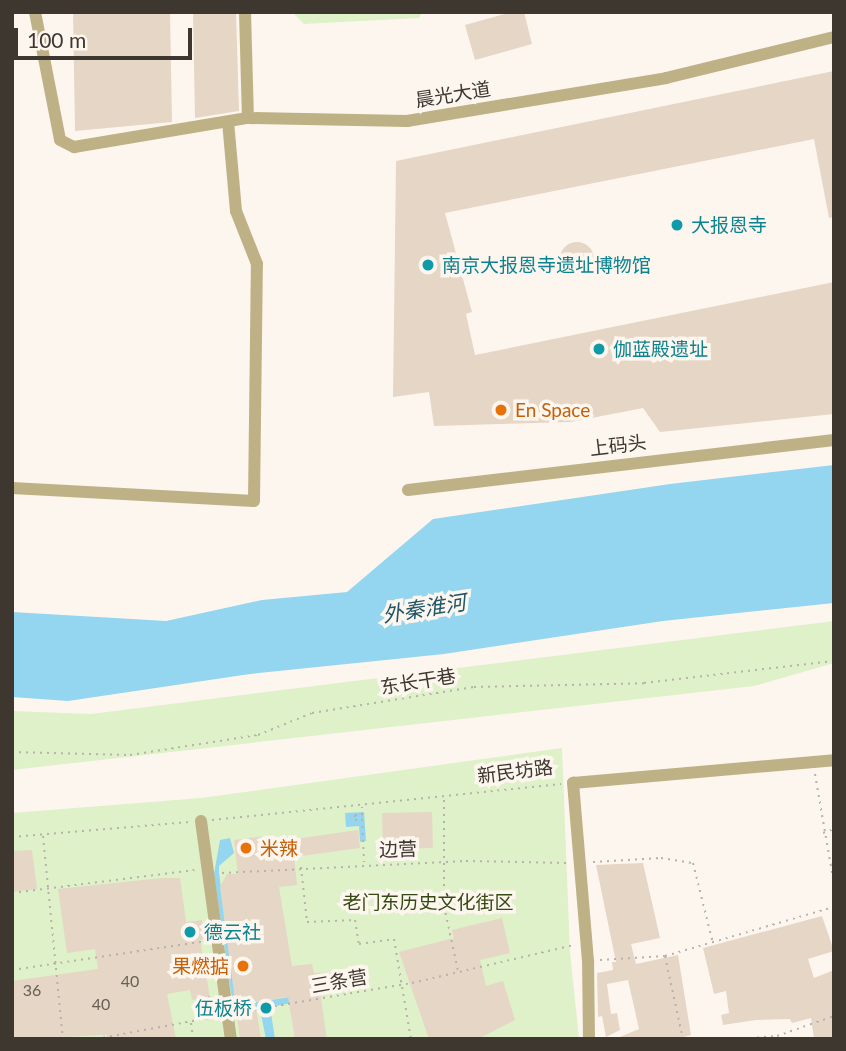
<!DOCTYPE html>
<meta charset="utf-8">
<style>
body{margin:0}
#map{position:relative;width:846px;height:1051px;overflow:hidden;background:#fdf6ef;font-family:Lato,"Noto Sans SC",sans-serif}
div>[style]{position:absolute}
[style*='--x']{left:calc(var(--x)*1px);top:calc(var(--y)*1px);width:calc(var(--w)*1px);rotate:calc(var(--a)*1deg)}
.green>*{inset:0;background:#def1c8}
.water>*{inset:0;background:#94d5ef}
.building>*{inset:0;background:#e6d6c5}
.round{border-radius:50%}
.path>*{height:2px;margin-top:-1px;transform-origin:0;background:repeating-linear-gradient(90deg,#b9b2ab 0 2px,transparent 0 7px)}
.minor>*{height:12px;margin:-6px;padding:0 6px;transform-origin:6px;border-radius:6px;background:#bfb186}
.dots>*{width:19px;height:19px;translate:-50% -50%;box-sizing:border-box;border:4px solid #fdf6ef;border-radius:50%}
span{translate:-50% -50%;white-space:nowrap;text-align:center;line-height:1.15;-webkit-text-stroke:7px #fdf6ef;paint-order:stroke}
.number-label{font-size:16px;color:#675f55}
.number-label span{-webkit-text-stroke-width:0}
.street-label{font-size:19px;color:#3d3730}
.culture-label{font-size:19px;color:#0d838f}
.left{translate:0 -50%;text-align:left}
.right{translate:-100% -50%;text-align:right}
.food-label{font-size:19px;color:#c56008}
.park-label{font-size:19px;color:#354a12}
.water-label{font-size:21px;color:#215668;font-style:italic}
.frame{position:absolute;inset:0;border:14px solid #3d3730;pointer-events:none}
.scale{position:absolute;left:14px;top:28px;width:178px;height:32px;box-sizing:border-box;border:4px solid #3d3730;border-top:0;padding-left:9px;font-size:21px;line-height:24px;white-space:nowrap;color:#3d3730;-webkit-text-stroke:5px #fdf6ef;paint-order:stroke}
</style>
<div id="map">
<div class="green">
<i style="clip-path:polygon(292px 12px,422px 12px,419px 18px,304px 24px)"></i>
<i style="clip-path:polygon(834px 621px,834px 663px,754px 686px,12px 770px,12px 711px,91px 714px)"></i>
<i style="clip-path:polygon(562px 748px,570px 952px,579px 1039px,12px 1039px,12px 813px,201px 798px)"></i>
</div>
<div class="water">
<i style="clip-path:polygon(834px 465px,834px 603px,663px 621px,444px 654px,250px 674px,68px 701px,12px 697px,12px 612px,166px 621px,262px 600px,347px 592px,433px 519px,670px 484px)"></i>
<i style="clip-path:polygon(364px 812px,366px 841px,360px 842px,359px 826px,346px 827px,345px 813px)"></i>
<i style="clip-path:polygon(230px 838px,234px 853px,219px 866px,219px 873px,237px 1005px,290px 997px,292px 1003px,270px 1007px,275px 1039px,266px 1039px,260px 1009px,234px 1013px,214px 874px,220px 840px)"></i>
<i style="clip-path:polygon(219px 996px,223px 1012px,198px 1018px,195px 1002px)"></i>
</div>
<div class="building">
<i style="clip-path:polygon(73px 12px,170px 12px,172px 122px,75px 131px)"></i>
<i style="clip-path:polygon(193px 12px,236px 12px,239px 111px,195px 118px)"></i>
<i style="clip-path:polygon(512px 12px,524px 12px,532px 44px,475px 60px,465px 25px)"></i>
<i style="clip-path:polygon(834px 71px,834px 217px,829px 218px,814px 139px,445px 213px,472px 312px,466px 314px,475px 355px,834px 282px,834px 414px,660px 432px,643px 408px,571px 422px,434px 426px,429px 392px,393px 397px,396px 161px)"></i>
<i class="round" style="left:560px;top:242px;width:34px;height:34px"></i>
<i style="clip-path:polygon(432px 812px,433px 848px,383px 849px,382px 813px)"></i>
<i style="clip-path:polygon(358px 830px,360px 848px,294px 857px,297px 885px,279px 887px,292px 966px,312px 964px,314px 973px,361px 971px,363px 985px,320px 992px,327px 1039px,295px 1039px,288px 997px,255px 1002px,261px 1039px,240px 1039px,220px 887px,227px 874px,238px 874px,234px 840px,266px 836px,267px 843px)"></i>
<i style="clip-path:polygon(32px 850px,37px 889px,12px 892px,12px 851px)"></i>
<i style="clip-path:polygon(643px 863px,660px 938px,631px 944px,636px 964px,678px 955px,691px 1035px,676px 1039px,615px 1039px,639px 1029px,628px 980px,607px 984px,611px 1014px,617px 1013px,620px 1030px,606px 1037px,602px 1016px,598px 1017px,597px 973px,613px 970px,612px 962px,616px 962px,596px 865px)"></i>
<i style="clip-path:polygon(162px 878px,180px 878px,186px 922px,202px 920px,205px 939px,200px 940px,210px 997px,192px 1000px,190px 990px,167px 994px,176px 1039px,107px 1039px,107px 1035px,12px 1039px,12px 981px,98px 969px,95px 949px,67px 953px,58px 889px)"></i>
<i style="clip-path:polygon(822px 916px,834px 951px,808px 959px,814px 978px,834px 970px,834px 1039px,814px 1039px,811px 1018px,792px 1023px,790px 1019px,756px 1020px,723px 1025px,721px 1015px,729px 1013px,726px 991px,714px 994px,703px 948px)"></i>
<i style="clip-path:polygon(502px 918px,510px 953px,480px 960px,486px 986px,503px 981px,515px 1020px,478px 1039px,429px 1039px,399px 952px,454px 938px,452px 930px)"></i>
</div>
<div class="path">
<i style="--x:12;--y:752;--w:118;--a:1.5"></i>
<i style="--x:130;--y:755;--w:130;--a:-8.9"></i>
<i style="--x:258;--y:735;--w:58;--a:-22.2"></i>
<i style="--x:312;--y:713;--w:164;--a:-9.1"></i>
<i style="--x:474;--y:687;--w:170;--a:-1.3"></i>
<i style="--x:644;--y:683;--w:191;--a:-6.6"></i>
<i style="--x:815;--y:774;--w:112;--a:80.2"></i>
<i style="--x:444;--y:800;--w:106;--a:90"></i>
<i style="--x:444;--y:906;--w:66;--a:77.8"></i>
<i style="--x:355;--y:815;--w:5;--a:90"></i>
<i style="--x:355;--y:820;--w:7;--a:-8"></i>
<i style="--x:362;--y:819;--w:43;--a:87.3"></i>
<i style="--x:355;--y:815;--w:7;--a:0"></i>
<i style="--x:362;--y:815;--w:8;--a:-90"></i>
<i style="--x:212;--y:820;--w:351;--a:-5.9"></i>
<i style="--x:823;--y:833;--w:12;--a:-20"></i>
<i style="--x:43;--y:836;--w:204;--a:84.4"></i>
<i style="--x:12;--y:837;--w:178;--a:-4.8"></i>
<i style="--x:593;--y:862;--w:68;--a:-3.4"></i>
<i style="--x:661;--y:858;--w:32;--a:9"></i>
<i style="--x:693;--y:863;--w:83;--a:76.1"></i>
<i style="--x:301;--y:867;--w:55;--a:83.8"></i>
<i style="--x:307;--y:922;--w:48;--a:-2.4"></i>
<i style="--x:355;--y:920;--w:24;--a:81"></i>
<i style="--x:359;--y:944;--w:35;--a:-8"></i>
<i style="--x:394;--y:939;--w:101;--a:80.4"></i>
<i style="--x:222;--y:873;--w:244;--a:-2.8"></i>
<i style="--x:466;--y:861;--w:100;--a:1.1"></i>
<i style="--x:12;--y:893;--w:184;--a:-7.2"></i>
<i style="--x:665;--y:956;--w:176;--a:-16.2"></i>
<i style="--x:600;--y:960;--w:65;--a:-3.5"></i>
<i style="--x:665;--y:956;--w:85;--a:77.8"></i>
<i style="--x:12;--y:970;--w:195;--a:-8.5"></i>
<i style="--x:240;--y:1012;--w:174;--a:-9.6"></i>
<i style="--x:412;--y:983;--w:166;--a:-13.2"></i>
<i style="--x:201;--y:1019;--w:18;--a:-109"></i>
<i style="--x:195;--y:1002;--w:20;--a:-18"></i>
<i style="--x:191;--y:1023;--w:16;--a:83"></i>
<i style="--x:96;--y:1039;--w:120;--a:-10.6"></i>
<i style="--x:736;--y:1039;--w:41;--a:-4.2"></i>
<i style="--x:777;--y:1036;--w:60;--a:-19.3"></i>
</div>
<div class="minor">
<i style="--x:35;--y:12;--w:130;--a:78.9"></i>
<i style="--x:60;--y:140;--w:16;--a:27"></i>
<i style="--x:74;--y:147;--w:176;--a:-9.5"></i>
<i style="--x:248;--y:118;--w:159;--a:1.1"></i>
<i style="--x:407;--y:121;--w:263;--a:-9.4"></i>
<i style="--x:666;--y:78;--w:173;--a:-13.7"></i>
<i style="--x:245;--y:12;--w:106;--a:88.4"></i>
<i style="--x:12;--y:488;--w:242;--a:3.1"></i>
<i style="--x:254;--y:501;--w:237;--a:-89.3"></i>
<i style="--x:257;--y:264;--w:57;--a:-111.6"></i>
<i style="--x:236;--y:211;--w:89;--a:-95.1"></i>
<i style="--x:408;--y:490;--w:429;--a:-6.7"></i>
<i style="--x:201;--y:821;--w:220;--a:82.2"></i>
<i style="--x:589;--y:1039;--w:78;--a:-90.7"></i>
<i style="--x:588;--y:961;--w:179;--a:-94.8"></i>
<i style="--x:573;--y:783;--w:262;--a:-5"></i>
</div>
<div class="dots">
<i style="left:677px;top:225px;background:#0f9aa8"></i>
<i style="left:428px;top:265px;background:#0f9aa8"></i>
<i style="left:599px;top:349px;background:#0f9aa8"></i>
<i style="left:501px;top:410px;background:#e8710a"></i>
<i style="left:246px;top:848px;background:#e8710a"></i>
<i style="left:190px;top:932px;background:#0f9aa8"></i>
<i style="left:243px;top:966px;background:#e8710a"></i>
<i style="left:266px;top:1008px;background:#0f9aa8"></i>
</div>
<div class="number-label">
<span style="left:130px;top:981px">40</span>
<span style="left:32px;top:990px">36</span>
<span style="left:101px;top:1004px">40</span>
</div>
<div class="street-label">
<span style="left:453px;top:94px;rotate:-9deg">晨光大道</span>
<span style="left:618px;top:445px;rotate:-7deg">上码头</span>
<span style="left:418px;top:681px;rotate:-9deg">东长干巷</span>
<span style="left:515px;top:771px;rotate:-7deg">新民坊路</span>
<span style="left:398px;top:849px;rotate:-2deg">边营</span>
<span style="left:339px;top:981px;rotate:-10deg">三条营</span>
</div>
<div class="culture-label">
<span class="left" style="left:691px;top:225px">大报恩寺</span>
<span class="left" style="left:442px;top:265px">南京大报恩寺遗址博物馆</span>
<span class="left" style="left:613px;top:349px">伽蓝殿遗址</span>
<span class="left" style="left:204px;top:932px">德云社</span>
<span class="right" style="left:252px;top:1008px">伍板桥</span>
</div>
<div class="food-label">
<span class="left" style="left:515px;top:410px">En Space</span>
<span class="left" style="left:260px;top:848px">米辣</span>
<span class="right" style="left:229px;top:966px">果燃掂</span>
</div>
<div class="park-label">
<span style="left:428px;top:902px">老门东历史文化街区</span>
</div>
<div class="water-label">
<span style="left:424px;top:608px;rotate:-9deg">外秦淮河</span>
</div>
<div class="frame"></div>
<div class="scale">100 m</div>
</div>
